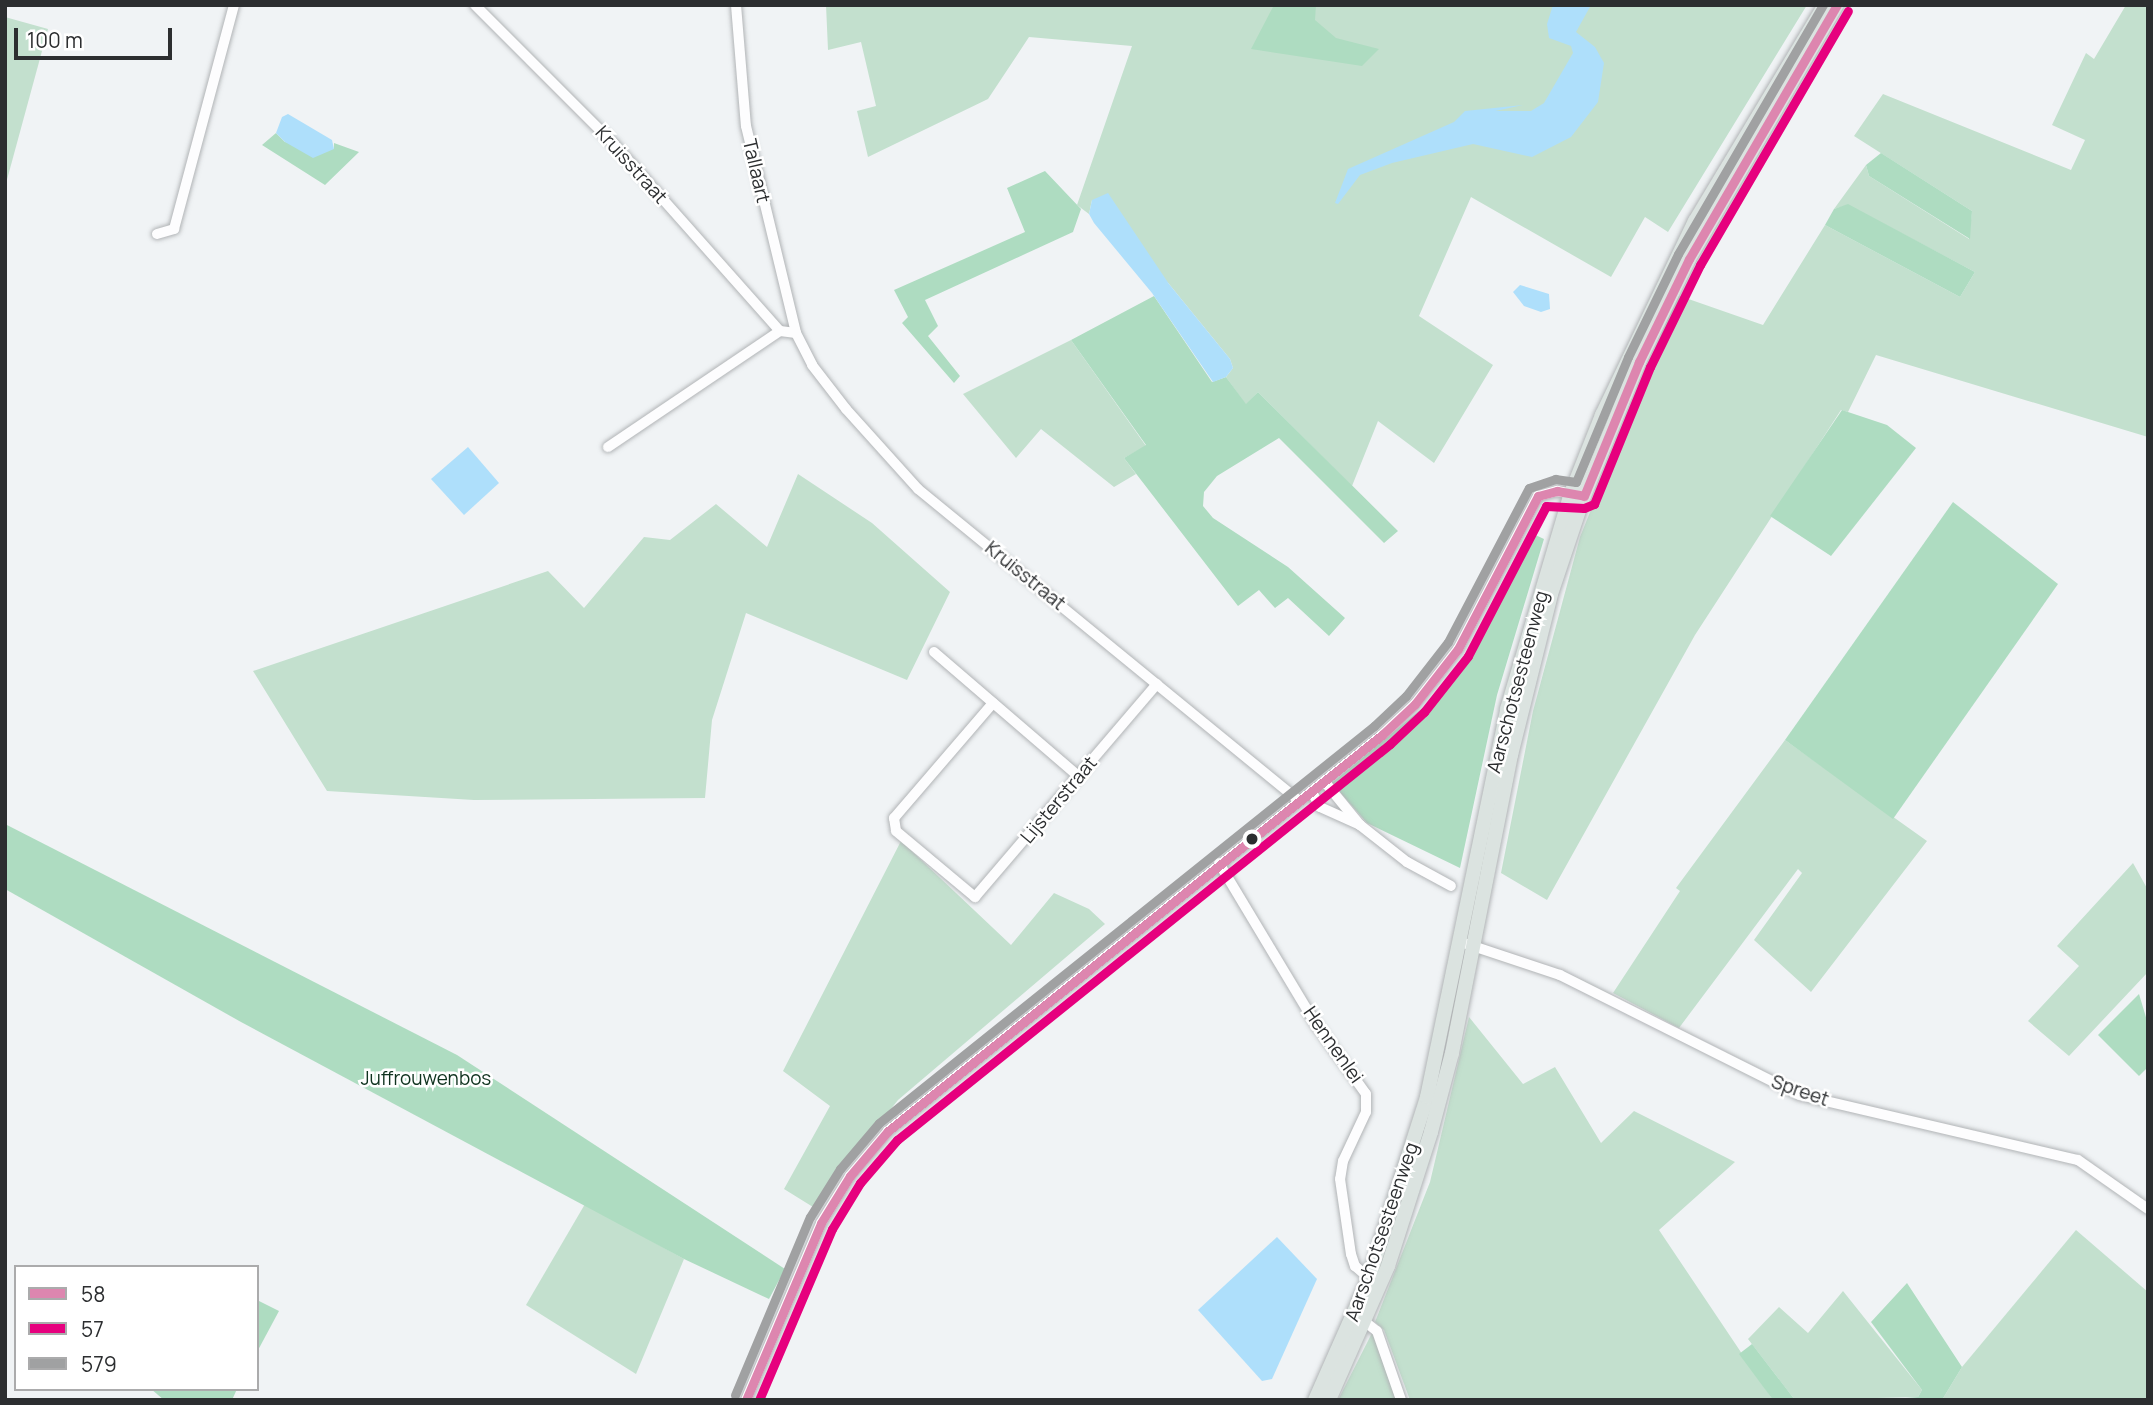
<!DOCTYPE html>
<style>
body{margin:0}
#map{position:relative;width:2153px;height:1405px;overflow:hidden;background:#f0f3f5;font-family:Manrope,sans-serif}
div>[style]{position:absolute}
[style*='--x']{left:calc(var(--x)*1px);top:calc(var(--y)*1px);width:calc(var(--w)*1px);rotate:calc(var(--a)*1deg)}
.green>*{inset:0;background:#c3e0ce}
.forest>*{inset:0;background:#aedcc1}
.water>*{inset:0;background:#aedffb}
.roads{filter:drop-shadow(0 0 2px #b1b4b6) drop-shadow(0 0 2px #b1b4b6)}
.minor>*{height:10px;margin:-5px;padding:0 5px;transform-origin:5px;border-radius:5px;background:#fdfdfe}
.major>*{height:14px;margin:-7px;padding:0 7px;transform-origin:7px;border-radius:7px;background:#dbe3e0}
.bus-1>*{height:9px;margin:-4.5px;padding:0 4.5px;transform-origin:4.5px;border-radius:4.5px;background:#dd86af}
.bus-2>*{height:9px;margin:-4.5px;padding:0 4.5px;transform-origin:4.5px;border-radius:4.5px;background:#e6007e}
.bus-3>*{height:9px;margin:-4.5px;padding:0 4.5px;transform-origin:4.5px;border-radius:4.5px;background:#a0a1a2}
.dots>*{width:19px;height:19px;translate:-50% -50%;box-sizing:border-box;border:4px solid #fff;border-radius:50%}
span{translate:-50% -50%;white-space:nowrap;text-align:center;line-height:1.15;-webkit-text-stroke:5px #fff;paint-order:stroke}
.street-label{font-size:19px;color:#2c2e30}
.park-label{font-size:19px;color:#0f331f}
.frame{position:absolute;inset:0;border:7px solid #2c2e30;pointer-events:none}
.legend{position:absolute;left:14px;top:1265px;width:245px;height:126px;box-sizing:border-box;background:#fff;border:2px solid #ababac;margin:0;padding:9px 12px;list-style:none;font-size:21px;color:#2c2e30}
.legend li{display:flex;align-items:center;gap:14px;height:35px}
.legend b{width:35px;border:2px solid #ababac}
.scale{position:absolute;left:14px;top:28px;width:158px;height:32px;box-sizing:border-box;border:4px solid #2c2e30;border-top:0;padding-left:9px;font-size:21px;line-height:24px;white-space:nowrap;color:#2c2e30;-webkit-text-stroke:5px #fff;paint-order:stroke}
</style>
<div id="map">
<div class="green">
<i style="clip-path:polygon(826px 5px,1807px 5px,1668px 232px,1645px 217px,1611px 277px,1471px 197px,1419px 316px,1493px 365px,1434px 463px,1378px 421px,1352px 486px,1258px 392px,1246px 405px,1226px 377px,1233px 368px,1230px 359px,1169px 284px,1092px 200px,1089px 214px,1077px 205px,1132px 46px,1029px 37px,988px 99px,868px 157px,857px 111px,876px 106px,861px 42px,828px 50px)"></i>
<i style="clip-path:polygon(2126px 5px,2148px 5px,2148px 437px,1876px 355px,1848px 412px,1841px 410px,1695px 635px,1547px 900px,1501px 873px,1533px 711px,1580px 537px,1677px 295px,1763px 325px,1825px 225px,1960px 297px,1975px 272px,1848px 205px,1834px 209px,1866px 165px,1869px 176px,1969px 239px,1972px 211px,1854px 136px,1883px 94px,2071px 170px,2085px 140px,2052px 125px,2086px 53px,2094px 59px)"></i>
<i style="clip-path:polygon(5px 17px,48px 29px,5px 187px)"></i>
<i style="clip-path:polygon(1071px 340px,1146px 446px,1124px 458px,1136px 474px,1114px 487px,1041px 429px,1016px 458px,963px 394px)"></i>
<i style="clip-path:polygon(798px 474px,872px 523px,950px 592px,907px 680px,746px 613px,712px 720px,705px 798px,474px 800px,327px 791px,253px 671px,548px 571px,584px 608px,644px 537px,670px 540px,716px 504px,767px 547px)"></i>
<i style="clip-path:polygon(1785px 740px,1927px 841px,1811px 992px,1754px 940px,1802px 873px,1798px 869px,1679px 1028px,1613px 993px,1680px 891px,1676px 888px)"></i>
<i style="clip-path:polygon(901px 841px,1011px 945px,1054px 893px,1089px 909px,1105px 924px,898px 1100px,813px 1207px,784px 1189px,830px 1106px,783px 1071px)"></i>
<i style="clip-path:polygon(2133px 863px,2148px 890px,2148px 972px,2069px 1056px,2028px 1021px,2079px 966px,2057px 946px)"></i>
<i style="clip-path:polygon(1469px 1017px,1523px 1084px,1555px 1067px,1601px 1143px,1634px 1111px,1735px 1162px,1659px 1230px,1773px 1400px,1410px 1400px,1384px 1330px,1375px 1322px,1430px 1182px)"></i>
<i style="clip-path:polygon(585px 1204px,684px 1259px,636px 1374px,526px 1305px)"></i>
<i style="clip-path:polygon(2076px 1230px,2148px 1292px,2148px 1400px,1942px 1400px,1962px 1367px)"></i>
<i style="clip-path:polygon(1843px 1291px,1922px 1390px,1918px 1397px,1795px 1400px,1748px 1339px,1779px 1307px,1808px 1333px)"></i>
<i style="clip-path:polygon(1372px 1333px,1397px 1400px,1338px 1400px)"></i>
</div>
<div class="forest">
<i style="clip-path:polygon(1274px 5px,1316px 5px,1315px 20px,1336px 38px,1379px 49px,1362px 66px,1251px 49px)"></i>
<i style="clip-path:polygon(276px 133px,285px 142px,334px 149px,334px 143px,359px 152px,325px 185px,262px 145px)"></i>
<i style="clip-path:polygon(1881px 153px,1972px 211px,1970px 239px,1869px 176px,1866px 165px)"></i>
<i style="clip-path:polygon(1045px 171px,1081px 209px,1073px 232px,925px 300px,938px 326px,928px 336px,960px 376px,954px 383px,902px 323px,908px 317px,894px 290px,1025px 232px,1007px 188px)"></i>
<i style="clip-path:polygon(1848px 204px,1975px 272px,1960px 297px,1825px 225px,1834px 209px)"></i>
<i style="clip-path:polygon(1154px 296px,1212px 382px,1226px 377px,1246px 404px,1258px 392px,1398px 531px,1384px 543px,1279px 438px,1217px 476px,1204px 492px,1203px 506px,1213px 518px,1288px 567px,1345px 618px,1329px 636px,1288px 598px,1275px 608px,1259px 590px,1238px 606px,1124px 458px,1146px 445px,1071px 340px)"></i>
<i style="clip-path:polygon(1842px 410px,1887px 425px,1916px 448px,1831px 556px,1770px 516px)"></i>
<i style="clip-path:polygon(1953px 502px,2058px 584px,1893px 819px,1785px 740px)"></i>
<i style="clip-path:polygon(1531px 533px,1544px 539px,1497px 695px,1460px 868px,1367px 823px,1332px 783px,1438px 695px,1470px 651px)"></i>
<i style="clip-path:polygon(5px 824px,457px 1055px,785px 1269px,769px 1299px,684px 1259px,241px 1022px,5px 889px)"></i>
<i style="clip-path:polygon(2139px 994px,2148px 1024px,2148px 1067px,2139px 1076px,2098px 1035px)"></i>
<i style="clip-path:polygon(1907px 1283px,1962px 1367px,1942px 1400px,1881px 1400px,1918px 1397px,1922px 1390px,1871px 1322px)"></i>
<i style="clip-path:polygon(257px 1300px,279px 1311px,257px 1352px)"></i>
<i style="clip-path:polygon(1752px 1344px,1795px 1400px,1773px 1400px,1739px 1354px)"></i>
<i style="clip-path:polygon(151px 1389px,237px 1389px,232px 1400px,164px 1400px)"></i>
</div>
<div class="water">
<i style="clip-path:polygon(1553px 5px,1591px 5px,1576px 32px,1595px 47px,1604px 63px,1598px 102px,1571px 137px,1532px 157px,1473px 144px,1392px 163px,1360px 175px,1338px 204px,1335px 203px,1348px 169px,1454px 122px,1465px 111px,1523px 105px,1495px 111px,1531px 111px,1544px 103px,1573px 53px,1571px 46px,1549px 38px,1547px 24px)"></i>
<i style="clip-path:polygon(288px 114px,332px 140px,334px 149px,313px 158px,285px 142px,276px 133px,282px 117px)"></i>
<i style="clip-path:polygon(1108px 193px,1169px 284px,1230px 359px,1233px 368px,1226px 377px,1213px 382px,1152px 293px,1094px 223px,1089px 214px,1092px 200px)"></i>
<i style="clip-path:polygon(1520px 285px,1549px 294px,1550px 309px,1541px 312px,1524px 306px,1513px 292px)"></i>
<i style="clip-path:polygon(468px 447px,499px 483px,464px 515px,431px 479px)"></i>
<i style="clip-path:polygon(1277px 1237px,1317px 1279px,1272px 1379px,1262px 1381px,1198px 1310px)"></i>
</div>
<div class="roads">
<div class="minor">
<i style="--x:475;--y:5;--w:195;--a:45"></i>
<i style="--x:613;--y:143;--w:251;--a:48.4"></i>
<i style="--x:780;--y:331;--w:16;--a:7"></i>
<i style="--x:796;--y:333;--w:36;--a:63"></i>
<i style="--x:812;--y:365;--w:56;--a:52.3"></i>
<i style="--x:846;--y:409;--w:108;--a:48"></i>
<i style="--x:918;--y:489;--w:491;--a:39.3"></i>
<i style="--x:736;--y:5;--w:121;--a:85.3"></i>
<i style="--x:746;--y:126;--w:213;--a:76.4"></i>
<i style="--x:157;--y:234;--w:18;--a:-16"></i>
<i style="--x:174;--y:229;--w:232;--a:-75"></i>
<i style="--x:608;--y:447;--w:207;--a:-34"></i>
<i style="--x:934;--y:652;--w:190;--a:40.7"></i>
<i style="--x:993;--y:703;--w:152;--a:130.7"></i>
<i style="--x:894;--y:818;--w:13;--a:81"></i>
<i style="--x:896;--y:831;--w:103;--a:39.9"></i>
<i style="--x:975;--y:897;--w:280;--a:-49.5"></i>
<i style="--x:1324;--y:781;--w:57;--a:50.7"></i>
<i style="--x:1360;--y:825;--w:60;--a:38.2"></i>
<i style="--x:1407;--y:862;--w:50;--a:28.6"></i>
<i style="--x:1312;--y:792;--w:17;--a:62"></i>
<i style="--x:1320;--y:807;--w:44;--a:24.2"></i>
<i style="--x:1219;--y:863;--w:187;--a:59"></i>
<i style="--x:1315;--y:1023;--w:87;--a:54.3"></i>
<i style="--x:1366;--y:1094;--w:18;--a:90"></i>
<i style="--x:1366;--y:1112;--w:54;--a:115.1"></i>
<i style="--x:1343;--y:1161;--w:18;--a:99"></i>
<i style="--x:1340;--y:1179;--w:76;--a:81.7"></i>
<i style="--x:1351;--y:1254;--w:13;--a:72"></i>
<i style="--x:1355;--y:1266;--w:18;--a:41"></i>
<i style="--x:1461;--y:942;--w:104;--a:18.4"></i>
<i style="--x:1560;--y:975;--w:268;--a:26.6"></i>
<i style="--x:1800;--y:1095;--w:285;--a:13.2"></i>
<i style="--x:2078;--y:1160;--w:85;--a:35"></i>
<i style="--x:1364;--y:1321;--w:16;--a:38"></i>
<i style="--x:1377;--y:1331;--w:73;--a:70.8"></i>
<i style="--x:746;--y:1400;--w:192;--a:-67"></i>
<i style="--x:821;--y:1223;--w:55;--a:-58.3"></i>
<i style="--x:850;--y:1176;--w:59;--a:-49.8"></i>
<i style="--x:888;--y:1131;--w:633;--a:-38.72"></i>
<i style="--x:1382;--y:735;--w:45;--a:-43.2"></i>
<i style="--x:1415;--y:704;--w:70;--a:-52"></i>
<i style="--x:1458;--y:649;--w:173;--a:-62.4"></i>
<i style="--x:1538;--y:496;--w:20;--a:-15"></i>
<i style="--x:1557;--y:491;--w:21;--a:11"></i>
</div>
<div class="major">
<i style="--x:1315;--y:1400;--w:133;--a:-66.1"></i>
<i style="--x:1369;--y:1278;--w:190;--a:-72.2"></i>
<i style="--x:1427;--y:1097;--w:396;--a:-78.3"></i>
<i style="--x:1507;--y:709;--w:225;--a:-73.5"></i>
<i style="--x:1571;--y:493;--w:84;--a:-68.3"></i>
<i style="--x:1602;--y:415;--w:215;--a:-64.4"></i>
<i style="--x:1695;--y:221;--w:252;--a:-59"></i>
<i style="--x:1329;--y:1400;--w:146;--a:-66.2"></i>
<i style="--x:1388;--y:1266;--w:141;--a:-72.2"></i>
<i style="--x:1431;--y:1132;--w:82;--a:-75.1"></i>
<i style="--x:1452;--y:1053;--w:304;--a:-78.8"></i>
<i style="--x:1511;--y:755;--w:166;--a:-76"></i>
<i style="--x:1551;--y:594;--w:103;--a:-71.4"></i>
<i style="--x:1584;--y:496;--w:145;--a:-67.7"></i>
<i style="--x:1639;--y:362;--w:114;--a:-64.1"></i>
<i style="--x:1689;--y:259;--w:294;--a:-59.8"></i>
</div>
</div>
<div class="bus-1">
<i style="--x:746;--y:1400;--w:192;--a:-67"></i>
<i style="--x:821;--y:1223;--w:55;--a:-58.3"></i>
<i style="--x:850;--y:1176;--w:59;--a:-49.8"></i>
<i style="--x:888;--y:1131;--w:633;--a:-38.72"></i>
<i style="--x:1382;--y:735;--w:45;--a:-43.2"></i>
<i style="--x:1415;--y:704;--w:70;--a:-52"></i>
<i style="--x:1458;--y:649;--w:173;--a:-62.4"></i>
<i style="--x:1538;--y:496;--w:20;--a:-15"></i>
<i style="--x:1557;--y:491;--w:27;--a:10"></i>
<i style="--x:1584;--y:496;--w:145;--a:-67.7"></i>
<i style="--x:1639;--y:362;--w:114;--a:-64.1"></i>
<i style="--x:1689;--y:259;--w:294;--a:-59.8"></i>
</div>
<div class="bus-2">
<i style="--x:759;--y:1400;--w:186;--a:-66.9"></i>
<i style="--x:832;--y:1229;--w:54;--a:-58.7"></i>
<i style="--x:860;--y:1183;--w:57;--a:-49.3"></i>
<i style="--x:897;--y:1140;--w:632;--a:-38.77"></i>
<i style="--x:1390;--y:744;--w:47;--a:-43.3"></i>
<i style="--x:1424;--y:712;--w:71;--a:-51.8"></i>
<i style="--x:1468;--y:656;--w:169;--a:-62.5"></i>
<i style="--x:1546;--y:506;--w:38;--a:3"></i>
<i style="--x:1584;--y:508;--w:11;--a:-22"></i>
<i style="--x:1594;--y:504;--w:148;--a:-67.8"></i>
<i style="--x:1650;--y:367;--w:114;--a:-63.9"></i>
<i style="--x:1700;--y:265;--w:294;--a:-59.8"></i>
</div>
<div class="bus-3">
<i style="--x:735;--y:1395;--w:193;--a:-67.2"></i>
<i style="--x:810;--y:1217;--w:57;--a:-58"></i>
<i style="--x:840;--y:1169;--w:60;--a:-49.7"></i>
<i style="--x:879;--y:1123;--w:635;--a:-38.73"></i>
<i style="--x:1374;--y:726;--w:44;--a:-43.2"></i>
<i style="--x:1406;--y:696;--w:68;--a:-52.1"></i>
<i style="--x:1448;--y:642;--w:174;--a:-62.3"></i>
<i style="--x:1529;--y:488;--w:28;--a:-19"></i>
<i style="--x:1555;--y:479;--w:21;--a:8"></i>
<i style="--x:1576;--y:482;--w:135;--a:-67.4"></i>
<i style="--x:1628;--y:357;--w:114;--a:-64.1"></i>
<i style="--x:1678;--y:254;--w:288;--a:-59.8"></i>
</div>
<div class="dots">
<i style="left:1252px;top:839px;background:#2c2e30"></i>
</div>
<div class="street-label">
<span style="left:631px;top:165px;rotate:48deg">Kruisstraat</span>
<span style="left:756px;top:171px;rotate:77deg">Tallaart</span>
<span style="left:1025px;top:576px;rotate:39deg">Kruisstraat</span>
<span style="left:1518px;top:682px;rotate:-75deg">Aarschotsesteenweg</span>
<span style="left:1059px;top:800px;rotate:-50deg">Lijsterstraat</span>
<span style="left:1333px;top:1045px;rotate:55deg">Hennenlei</span>
<span style="left:1800px;top:1091px;rotate:19deg">Spreet</span>
<span style="left:1382px;top:1232px;rotate:-71deg">Aarschotsesteenweg</span>
</div>
<div class="park-label">
<span style="left:426px;top:1079px">Juffrouwenbos</span>
</div>
<div class="frame"></div>
<ul class="legend">
<li><b style="height:9px;background:#dd86af"></b>58</li>
<li><b style="height:9px;background:#e6007e"></b>57</li>
<li><b style="height:9px;background:#a0a1a2"></b>579</li>
</ul>
<div class="scale">100 m</div>
</div>
